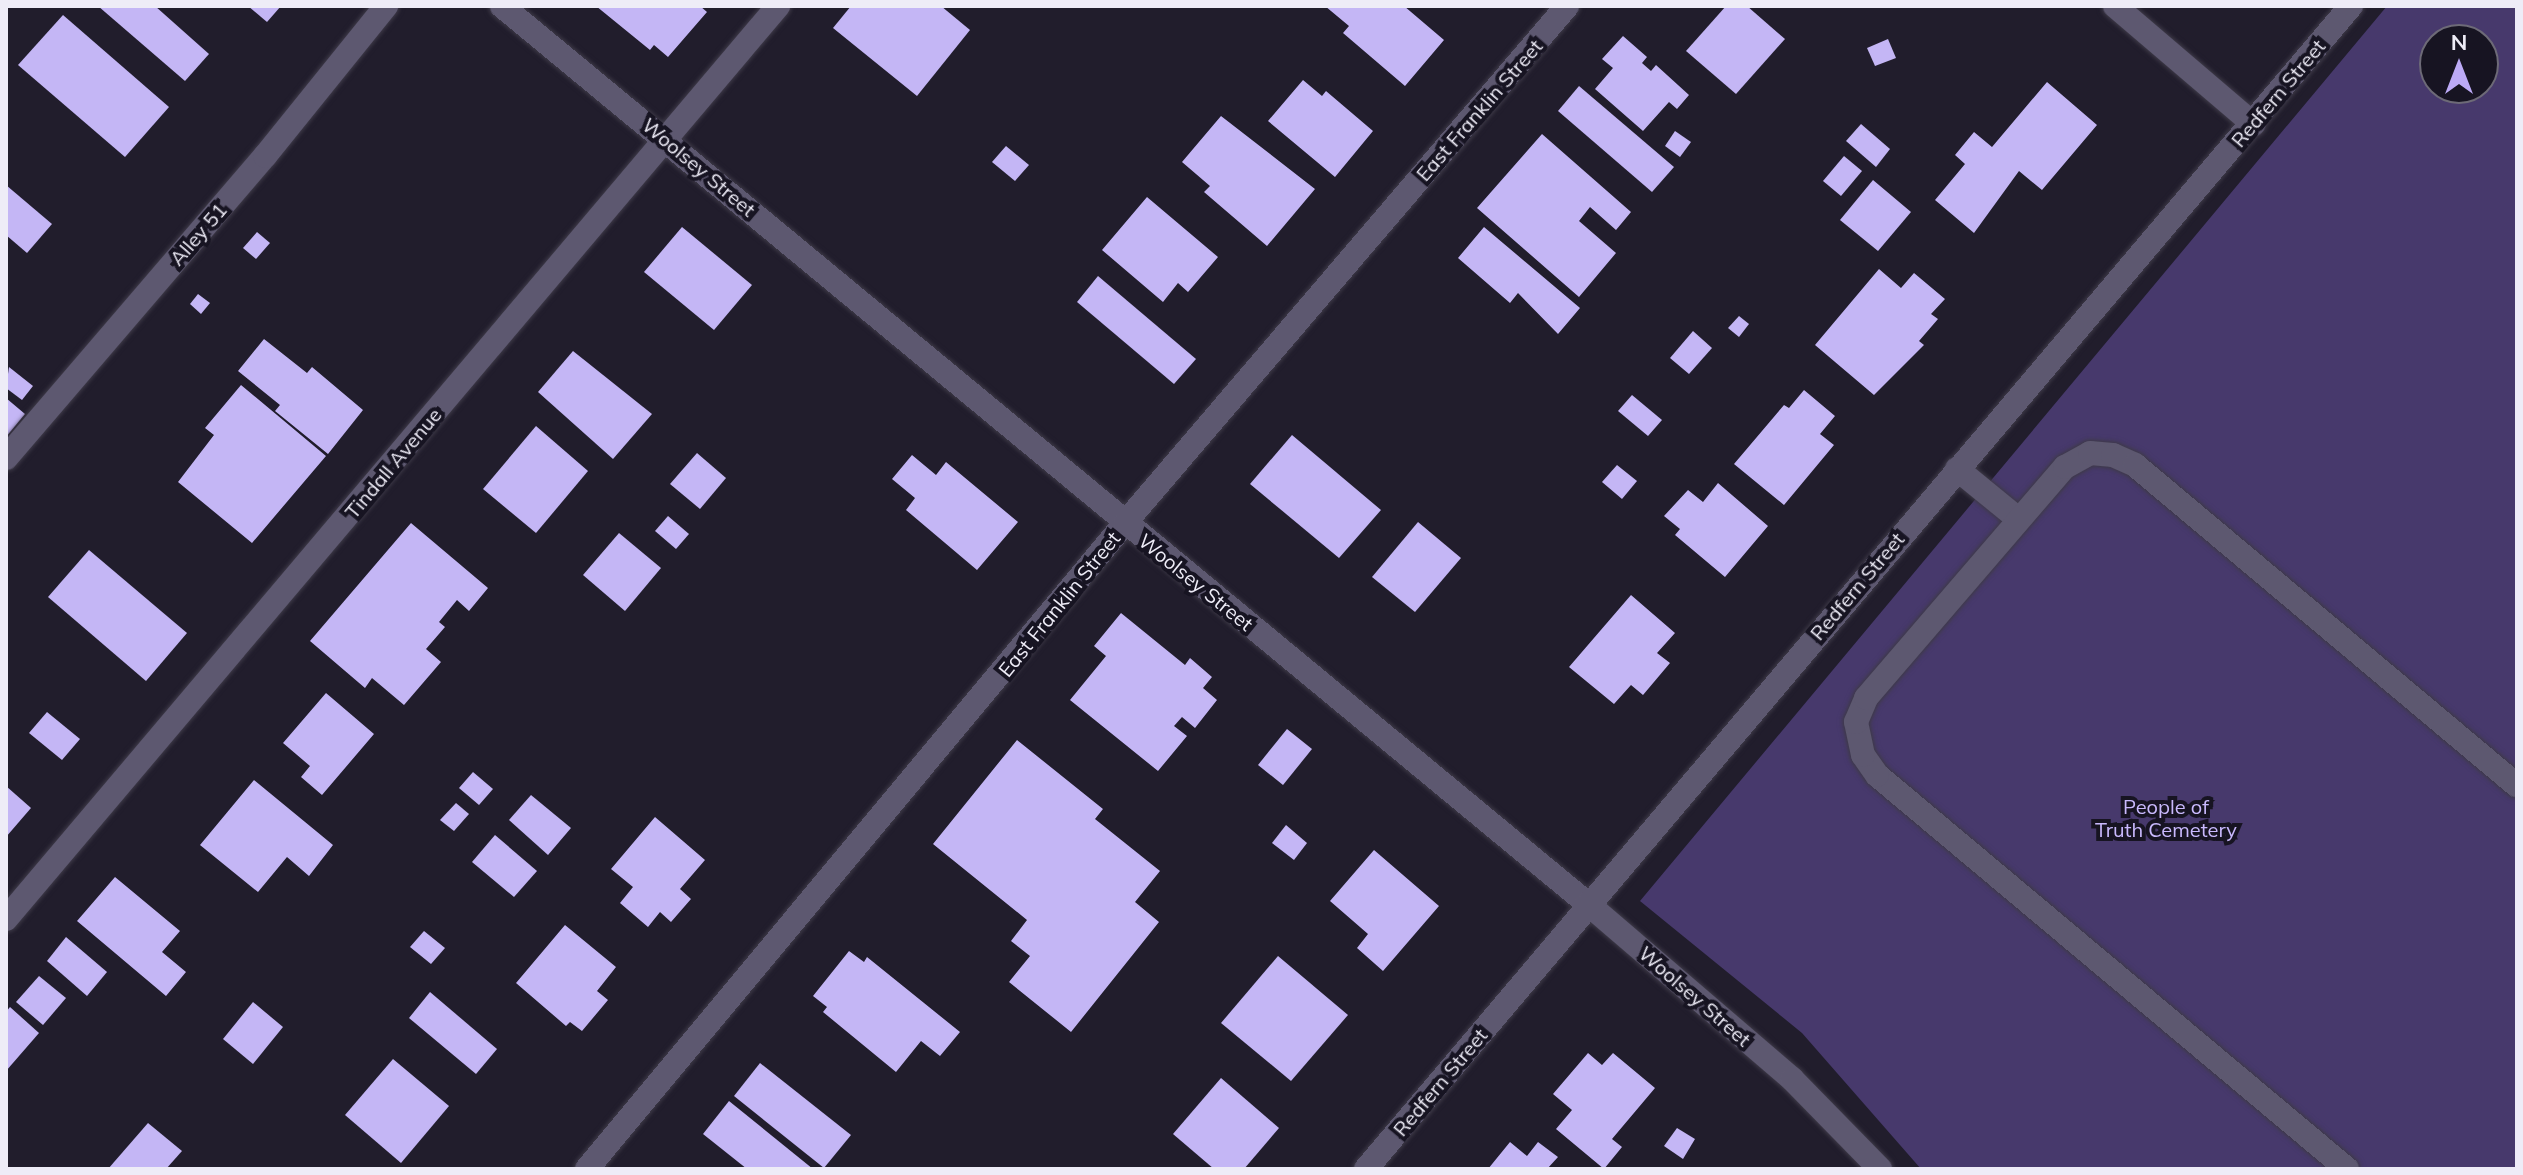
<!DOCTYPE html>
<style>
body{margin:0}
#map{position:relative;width:2523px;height:1175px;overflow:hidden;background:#211d2c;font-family:Mulish,sans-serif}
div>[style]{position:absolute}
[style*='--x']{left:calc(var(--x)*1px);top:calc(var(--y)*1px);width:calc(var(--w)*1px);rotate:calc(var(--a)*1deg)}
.green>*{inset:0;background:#47396c}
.building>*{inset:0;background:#c4b6f5}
.roads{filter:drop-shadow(0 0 2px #3e3a48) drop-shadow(0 0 2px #3e3a48)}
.lane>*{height:24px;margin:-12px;padding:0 12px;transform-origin:12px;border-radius:12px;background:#5d5870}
.street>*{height:24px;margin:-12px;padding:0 12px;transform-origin:12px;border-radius:12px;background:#5d5870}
span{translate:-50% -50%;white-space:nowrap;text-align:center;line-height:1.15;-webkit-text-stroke:8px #171422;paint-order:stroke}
.street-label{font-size:20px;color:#eeecf7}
.park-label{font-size:20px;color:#c9b9fd}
.frame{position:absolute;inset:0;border:8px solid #eeecf7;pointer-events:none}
.north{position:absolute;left:2419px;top:24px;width:80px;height:80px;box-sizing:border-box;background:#171422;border:2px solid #6d6a77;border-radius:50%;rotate:0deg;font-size:22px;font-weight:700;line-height:32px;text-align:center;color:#eeecf7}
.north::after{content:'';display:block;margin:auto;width:28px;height:36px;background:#bcaaf6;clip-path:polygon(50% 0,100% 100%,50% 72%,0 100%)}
</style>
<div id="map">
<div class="green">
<i style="clip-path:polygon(evenodd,2387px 6px,2517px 6px,2517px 1169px,1921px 1169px,1802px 1033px,1640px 901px,2387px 6px,2435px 40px,2483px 40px,2483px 88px,2435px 88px,2435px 40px)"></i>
</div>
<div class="building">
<i style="clip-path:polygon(98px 6px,155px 6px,209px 54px,185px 81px)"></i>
<i style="clip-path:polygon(248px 6px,281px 6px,267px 22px)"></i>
<i style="clip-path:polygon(596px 6px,700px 6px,707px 12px,668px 57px,654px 45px,650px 50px)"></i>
<i style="clip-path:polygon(851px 6px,941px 6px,970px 30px,917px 96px,833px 28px)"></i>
<i style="clip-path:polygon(1325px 6px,1404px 6px,1444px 40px,1405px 86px,1343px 33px,1349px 26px)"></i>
<i style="clip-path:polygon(1726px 6px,1747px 6px,1785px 39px,1736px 94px,1686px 51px)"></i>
<i style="clip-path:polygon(63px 15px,169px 107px,125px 157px,18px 65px)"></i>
<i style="clip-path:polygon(1623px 36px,1647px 57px,1642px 63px,1651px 71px,1656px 65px,1689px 95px,1677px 109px,1669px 102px,1643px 131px,1595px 89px,1613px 68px,1602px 59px)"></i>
<i style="clip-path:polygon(1888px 39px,1896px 58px,1875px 66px,1867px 48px)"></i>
<i style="clip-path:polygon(1303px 80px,1322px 96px,1326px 91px,1373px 131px,1335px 177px,1268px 121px)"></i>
<i style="clip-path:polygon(2047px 82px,2097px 125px,2042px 190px,2019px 171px,1974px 233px,1935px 200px,1965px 164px,1955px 155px,1974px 132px,1992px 147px)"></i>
<i style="clip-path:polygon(1579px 86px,1674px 167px,1652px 192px,1558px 111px)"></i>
<i style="clip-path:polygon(1221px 116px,1315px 189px,1267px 246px,1204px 192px,1210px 186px,1182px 162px)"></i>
<i style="clip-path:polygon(1861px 124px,1890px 149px,1876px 167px,1846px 141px)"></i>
<i style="clip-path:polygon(1675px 131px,1691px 142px,1680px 157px,1665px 146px)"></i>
<i style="clip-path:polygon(1542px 134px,1631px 212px,1616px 230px,1590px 207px,1579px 221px,1616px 253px,1579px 297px,1477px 208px)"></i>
<i style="clip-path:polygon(1006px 146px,1029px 165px,1015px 181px,992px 162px)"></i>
<i style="clip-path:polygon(1844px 156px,1862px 171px,1841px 196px,1823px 181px)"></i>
<i style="clip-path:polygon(1873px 180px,1911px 212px,1878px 251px,1840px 220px)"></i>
<i style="clip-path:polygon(6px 185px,52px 224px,27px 253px,6px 235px)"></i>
<i style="clip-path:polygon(1147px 197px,1218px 257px,1188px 292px,1178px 283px,1163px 302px,1102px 250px)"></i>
<i style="clip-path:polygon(682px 227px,752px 285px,714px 330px,644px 272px)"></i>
<i style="clip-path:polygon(1484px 227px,1580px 308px,1558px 334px,1518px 293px,1510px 303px,1458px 258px)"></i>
<i style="clip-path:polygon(257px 232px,270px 243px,256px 259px,243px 248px)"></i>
<i style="clip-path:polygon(1879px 269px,1901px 288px,1914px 273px,1945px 299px,1931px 314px,1938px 319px,1919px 341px,1924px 345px,1874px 395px,1815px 345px)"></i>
<i style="clip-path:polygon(1098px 276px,1196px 359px,1174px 384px,1077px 302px)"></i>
<i style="clip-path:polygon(198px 294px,210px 303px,201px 314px,190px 304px)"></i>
<i style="clip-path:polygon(1739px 316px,1749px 324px,1739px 337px,1728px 328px)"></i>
<i style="clip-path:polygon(1693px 331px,1712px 348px,1689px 374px,1670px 358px)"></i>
<i style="clip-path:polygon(264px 339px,307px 373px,312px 367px,363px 410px,328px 454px,275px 411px,280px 405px,238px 371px)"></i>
<i style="clip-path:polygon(573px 351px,652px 414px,613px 459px,538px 392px)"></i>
<i style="clip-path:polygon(9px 367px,33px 386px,22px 400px,6px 388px)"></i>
<i style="clip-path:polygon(241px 385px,326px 456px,252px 543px,178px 482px,214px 435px,205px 428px)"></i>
<i style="clip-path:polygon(1804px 390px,1835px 416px,1820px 434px,1834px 445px,1784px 505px,1734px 464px,1784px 405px,1789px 408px)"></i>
<i style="clip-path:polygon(1632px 395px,1662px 420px,1648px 436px,1618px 411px)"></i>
<i style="clip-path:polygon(6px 398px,25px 414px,6px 437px)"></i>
<i style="clip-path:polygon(536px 426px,588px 471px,536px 533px,483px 489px)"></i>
<i style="clip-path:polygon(1292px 435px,1381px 510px,1339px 558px,1250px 484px)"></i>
<i style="clip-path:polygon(697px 453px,726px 478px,700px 509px,670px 484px)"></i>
<i style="clip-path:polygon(912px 455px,936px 475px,946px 462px,1018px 522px,977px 570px,906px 510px,915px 498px,892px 479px)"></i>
<i style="clip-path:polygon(1617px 465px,1637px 481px,1622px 499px,1602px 482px)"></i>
<i style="clip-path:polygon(1718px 483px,1768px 526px,1725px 577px,1675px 535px,1680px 529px,1664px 516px,1688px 490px,1703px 502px)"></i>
<i style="clip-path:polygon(668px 516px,689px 534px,676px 549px,655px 531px)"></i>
<i style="clip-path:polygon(1418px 522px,1461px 558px,1415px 612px,1372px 577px)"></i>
<i style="clip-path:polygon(411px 523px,488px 588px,469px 611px,457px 600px,439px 622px,445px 627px,426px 649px,441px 662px,404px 705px,372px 678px,365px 688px,310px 641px)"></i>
<i style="clip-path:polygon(619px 533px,661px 568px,625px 611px,583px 575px)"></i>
<i style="clip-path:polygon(89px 550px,187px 633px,146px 681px,48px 597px)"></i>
<i style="clip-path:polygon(1631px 595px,1675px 633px,1657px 653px,1670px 663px,1643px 695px,1631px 685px,1614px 704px,1569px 667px)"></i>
<i style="clip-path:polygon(1121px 613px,1185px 665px,1190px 658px,1212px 677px,1203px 688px,1217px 700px,1195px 728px,1182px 717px,1174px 726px,1187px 736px,1158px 771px,1070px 700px,1106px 656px,1094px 646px)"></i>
<i style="clip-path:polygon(326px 693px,374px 734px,322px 795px,301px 777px,310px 766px,283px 743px)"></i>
<i style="clip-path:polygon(47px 712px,80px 739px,62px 760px,29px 733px)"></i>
<i style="clip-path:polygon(1287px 729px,1312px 749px,1283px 785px,1258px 765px)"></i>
<i style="clip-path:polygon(1017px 740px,1103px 809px,1095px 819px,1160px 871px,1135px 902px,1159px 922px,1071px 1032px,1009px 982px,1030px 956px,1011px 941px,1027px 920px,933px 844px)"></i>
<i style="clip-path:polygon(473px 772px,493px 789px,479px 805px,459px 788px)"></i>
<i style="clip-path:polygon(254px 780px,333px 845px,309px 876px,287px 857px,258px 892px,200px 845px)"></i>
<i style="clip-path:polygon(6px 786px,31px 808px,6px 837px)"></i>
<i style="clip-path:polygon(531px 795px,571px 828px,548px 855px,509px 820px)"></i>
<i style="clip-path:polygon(456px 803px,469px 814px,454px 831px,440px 820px)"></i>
<i style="clip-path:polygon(655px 817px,705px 860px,680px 889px,691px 899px,671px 922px,660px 912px,648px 927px,620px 903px,633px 887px,611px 869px)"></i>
<i style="clip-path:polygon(1286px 825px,1307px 843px,1294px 860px,1272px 843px)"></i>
<i style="clip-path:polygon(495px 835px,537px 871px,514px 897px,472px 862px)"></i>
<i style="clip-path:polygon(1374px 850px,1439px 906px,1383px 971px,1357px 948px,1368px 934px,1330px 901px)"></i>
<i style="clip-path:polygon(115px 877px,180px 931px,162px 952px,186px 972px,166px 996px,77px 921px)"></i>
<i style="clip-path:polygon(565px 925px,616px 967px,597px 991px,608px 1000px,582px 1031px,570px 1022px,566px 1026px,516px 983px)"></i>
<i style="clip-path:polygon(424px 931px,445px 948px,431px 964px,410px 947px)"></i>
<i style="clip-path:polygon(66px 937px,107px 972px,87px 996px,47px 961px)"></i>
<i style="clip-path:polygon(849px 951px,864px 962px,867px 957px,960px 1032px,940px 1056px,921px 1041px,896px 1072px,823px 1012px,827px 1007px,813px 996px)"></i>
<i style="clip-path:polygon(1278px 956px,1348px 1015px,1291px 1081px,1221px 1023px)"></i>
<i style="clip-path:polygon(39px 976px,66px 998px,43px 1025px,16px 1002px)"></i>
<i style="clip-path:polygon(430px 992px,497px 1049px,476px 1074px,409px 1018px)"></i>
<i style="clip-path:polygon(253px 1002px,283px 1027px,253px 1064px,223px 1039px)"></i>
<i style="clip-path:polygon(10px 1007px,39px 1033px,6px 1071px,6px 1012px)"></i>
<i style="clip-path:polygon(1588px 1053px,1602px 1065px,1613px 1053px,1655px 1088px,1612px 1139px,1622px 1147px,1604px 1169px,1556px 1129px,1572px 1110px,1553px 1094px)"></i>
<i style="clip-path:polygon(393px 1059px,449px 1106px,401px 1163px,345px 1115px)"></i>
<i style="clip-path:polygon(760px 1063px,851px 1135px,824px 1168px,734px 1096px)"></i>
<i style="clip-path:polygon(1221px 1078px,1279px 1128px,1244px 1169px,1214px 1169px,1173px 1134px)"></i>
<i style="clip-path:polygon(729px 1101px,813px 1169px,747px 1169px,703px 1134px)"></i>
<i style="clip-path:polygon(148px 1123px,182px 1151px,166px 1169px,108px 1169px)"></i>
<i style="clip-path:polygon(1677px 1128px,1695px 1139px,1683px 1159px,1664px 1146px)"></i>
<i style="clip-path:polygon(1510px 1142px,1527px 1156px,1538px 1142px,1558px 1157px,1547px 1169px,1488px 1169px)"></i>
</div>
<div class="roads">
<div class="lane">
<i style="--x:1957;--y:469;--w:77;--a:39.2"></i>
<i style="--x:2347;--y:1169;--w:613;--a:-140.03"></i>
<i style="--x:1877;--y:775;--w:24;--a:-125"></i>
<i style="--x:1863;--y:755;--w:34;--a:-102"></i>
<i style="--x:1856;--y:722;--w:26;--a:-67"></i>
<i style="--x:1866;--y:698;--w:305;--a:-49.3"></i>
<i style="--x:2065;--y:467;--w:29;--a:-29"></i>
<i style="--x:2090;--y:453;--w:23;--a:5"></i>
<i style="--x:2113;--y:455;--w:24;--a:24"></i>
<i style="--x:2135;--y:465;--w:498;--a:40"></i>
</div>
<div class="street">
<i style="--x:502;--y:6;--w:1409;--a:39.59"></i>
<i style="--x:1588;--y:904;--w:269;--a:40.6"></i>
<i style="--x:1792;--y:1079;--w:126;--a:45.6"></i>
<i style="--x:2115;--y:6;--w:182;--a:40.5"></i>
<i style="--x:6;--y:458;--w:398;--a:-49.4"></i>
<i style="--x:265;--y:156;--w:193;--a:-51.1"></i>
<i style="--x:6;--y:919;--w:1196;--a:-49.78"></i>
<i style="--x:587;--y:1169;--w:841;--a:-50.21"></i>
<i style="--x:1125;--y:523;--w:680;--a:-49.47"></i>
<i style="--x:1366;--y:1169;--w:1524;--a:-49.74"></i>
</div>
</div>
<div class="street-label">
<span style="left:2278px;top:93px;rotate:-50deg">Redfern Street</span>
<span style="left:1479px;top:110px;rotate:-49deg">East Franklin Street</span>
<span style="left:699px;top:167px;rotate:40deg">Woolsey Street</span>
<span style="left:198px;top:234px;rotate:-49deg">Alley 51</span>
<span style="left:393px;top:463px;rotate:-50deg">Tindall Avenue</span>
<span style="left:1196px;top:582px;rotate:39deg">Woolsey Street</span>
<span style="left:1857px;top:586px;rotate:-50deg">Redfern Street</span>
<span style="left:1059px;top:604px;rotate:-51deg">East Franklin Street</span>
<span style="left:1695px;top:996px;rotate:41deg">Woolsey Street</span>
<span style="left:1440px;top:1082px;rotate:-50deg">Redfern Street</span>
</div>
<div class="park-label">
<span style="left:2166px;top:818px">People of<br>Truth Cemetery</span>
</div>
<div class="frame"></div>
<div class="north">N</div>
</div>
